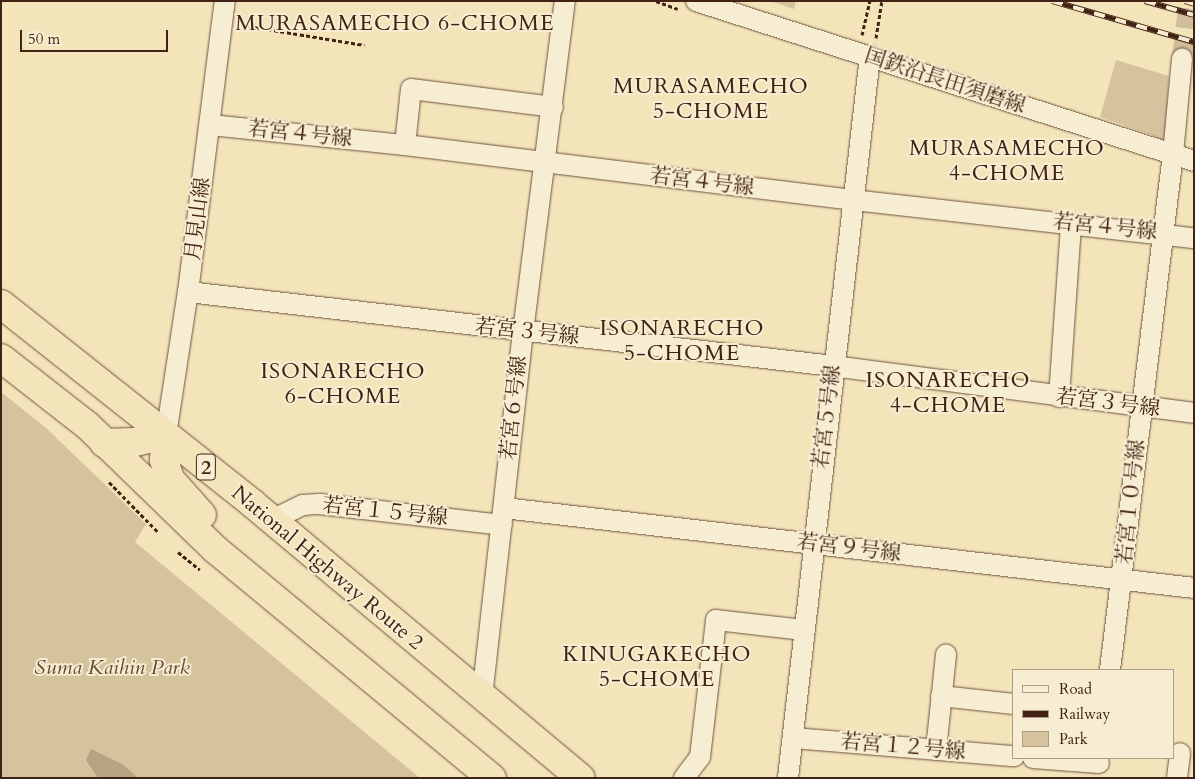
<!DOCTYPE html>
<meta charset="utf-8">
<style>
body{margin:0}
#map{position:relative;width:1195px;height:779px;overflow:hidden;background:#f3e4ba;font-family:Cardo,"Noto Serif JP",serif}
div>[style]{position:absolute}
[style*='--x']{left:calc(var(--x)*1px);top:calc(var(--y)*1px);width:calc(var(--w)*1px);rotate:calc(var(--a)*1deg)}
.green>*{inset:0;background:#d5c39e}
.water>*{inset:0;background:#b7a282}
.minor-tunnel>*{height:20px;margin-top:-10px;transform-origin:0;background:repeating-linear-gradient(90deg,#d0bd99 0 20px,transparent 0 30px)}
.path>*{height:3px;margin-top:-1.5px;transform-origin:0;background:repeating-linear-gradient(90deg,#422214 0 4px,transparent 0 6.5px)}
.roads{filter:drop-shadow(0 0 1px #6e523e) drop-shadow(0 0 1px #6e523e)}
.minor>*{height:20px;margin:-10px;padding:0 10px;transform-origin:10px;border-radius:10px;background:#f7edd2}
.highway>*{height:28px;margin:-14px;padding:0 14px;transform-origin:14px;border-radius:14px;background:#f3e4ba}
.rail>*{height:5.5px;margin-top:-2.75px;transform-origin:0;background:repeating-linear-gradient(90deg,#f7edd2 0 11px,#422214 0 22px);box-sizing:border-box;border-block:1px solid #422214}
span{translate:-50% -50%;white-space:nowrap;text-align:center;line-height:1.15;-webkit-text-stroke:4px #f7edd2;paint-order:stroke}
.shield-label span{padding:1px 4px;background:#f7edd2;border:1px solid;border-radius:4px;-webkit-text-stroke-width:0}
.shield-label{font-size:20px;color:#422214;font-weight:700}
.street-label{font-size:21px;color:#422214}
.park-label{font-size:21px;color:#674a36;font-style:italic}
.neighbourhood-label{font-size:22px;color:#422214;letter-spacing:1px}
.frame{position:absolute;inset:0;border:2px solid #422214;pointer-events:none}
.legend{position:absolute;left:1012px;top:669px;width:162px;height:90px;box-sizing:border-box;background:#f7edd2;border:1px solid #af9c86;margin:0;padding:6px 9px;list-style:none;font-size:15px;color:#422214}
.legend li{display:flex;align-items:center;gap:10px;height:25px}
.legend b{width:25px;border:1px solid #af9c86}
.scale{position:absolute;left:20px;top:30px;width:148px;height:22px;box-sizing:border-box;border:2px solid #422214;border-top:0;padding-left:6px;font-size:15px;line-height:18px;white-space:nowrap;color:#422214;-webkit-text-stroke:4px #f7edd2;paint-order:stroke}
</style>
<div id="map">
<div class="green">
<i style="clip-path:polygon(770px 1px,796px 1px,794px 9px)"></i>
<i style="clip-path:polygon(1116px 60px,1169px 76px,1165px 140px,1100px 117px)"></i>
<i style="clip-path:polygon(1px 392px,45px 427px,146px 524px,135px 542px,420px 778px,1px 778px)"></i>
</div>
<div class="water">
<i style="clip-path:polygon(91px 749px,122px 764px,138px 778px,98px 778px,86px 760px)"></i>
</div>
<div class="minor-tunnel">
<i style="--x:1182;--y:58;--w:57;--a:-83"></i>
</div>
<div class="path">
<i style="--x:656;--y:1;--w:23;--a:20"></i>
<i style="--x:242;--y:25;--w:124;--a:9.3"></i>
<i style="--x:862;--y:35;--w:35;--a:-77"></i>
<i style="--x:876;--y:38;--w:37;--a:-81"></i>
<i style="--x:109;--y:482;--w:69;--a:45.6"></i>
<i style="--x:178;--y:552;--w:28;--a:39"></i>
</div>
<div class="roads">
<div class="minor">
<i style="--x:696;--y:1;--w:523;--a:17.81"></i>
<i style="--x:211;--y:125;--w:195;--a:5.9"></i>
<i style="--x:405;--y:145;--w:451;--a:7"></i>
<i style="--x:853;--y:200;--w:343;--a:6.4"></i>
<i style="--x:405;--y:145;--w:56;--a:-83.9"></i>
<i style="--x:411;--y:89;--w:143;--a:7.2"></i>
<i style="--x:188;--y:292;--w:649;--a:6.54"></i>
<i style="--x:833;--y:366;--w:364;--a:7.4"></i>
<i style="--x:1059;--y:397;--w:173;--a:-86"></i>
<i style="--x:166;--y:435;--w:145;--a:-81.3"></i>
<i style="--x:188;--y:292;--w:293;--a:-82.8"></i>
<i style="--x:504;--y:508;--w:695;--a:6.61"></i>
<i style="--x:272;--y:520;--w:34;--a:-26"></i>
<i style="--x:303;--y:505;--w:16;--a:-4"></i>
<i style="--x:319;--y:504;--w:184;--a:6.5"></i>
<i style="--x:1110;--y:670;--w:520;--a:-83.04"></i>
<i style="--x:1173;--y:154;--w:96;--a:-84.6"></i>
<i style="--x:941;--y:696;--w:73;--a:6.3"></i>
<i style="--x:482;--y:697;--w:367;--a:-83.6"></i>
<i style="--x:523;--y:332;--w:334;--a:-82.8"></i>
<i style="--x:793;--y:738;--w:222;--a:4.7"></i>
<i style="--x:936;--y:750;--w:96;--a:-84"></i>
<i style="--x:1033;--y:758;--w:66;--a:4.3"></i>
<i style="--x:684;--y:778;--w:26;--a:-53"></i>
<i style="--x:700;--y:757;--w:138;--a:-83.3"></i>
<i style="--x:716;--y:620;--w:89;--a:6.5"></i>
<i style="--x:788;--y:778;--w:727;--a:-83.52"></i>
<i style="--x:1177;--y:778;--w:25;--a:-83"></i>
</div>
<div class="highway">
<i style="--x:1;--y:304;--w:322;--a:38.4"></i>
<i style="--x:253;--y:504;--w:427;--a:39.9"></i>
<i style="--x:1;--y:358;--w:110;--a:38"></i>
<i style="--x:88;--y:426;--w:178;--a:44.1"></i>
<i style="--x:216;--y:550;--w:358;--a:39.6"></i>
<i style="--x:104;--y:443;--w:31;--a:-2"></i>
<i style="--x:135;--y:442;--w:32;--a:-13"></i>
<i style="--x:166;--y:435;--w:25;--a:95"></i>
<i style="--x:164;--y:460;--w:20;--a:72"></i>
<i style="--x:170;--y:479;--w:48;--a:48.4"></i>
</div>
</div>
<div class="rail">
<i style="--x:1052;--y:1;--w:148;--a:16.1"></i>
<i style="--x:1145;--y:1;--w:51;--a:15.9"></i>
<i style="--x:1185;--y:1;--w:9;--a:18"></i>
</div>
<div class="shield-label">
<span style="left:206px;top:467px">2</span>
</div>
<div class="street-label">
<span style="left:945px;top:81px;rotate:18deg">国鉄沿長田須磨線</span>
<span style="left:300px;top:134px;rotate:6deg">若宮４号線</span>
<span style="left:702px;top:182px;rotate:7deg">若宮４号線</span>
<span style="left:198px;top:219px;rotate:-83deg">月見山線</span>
<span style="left:1105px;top:227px;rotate:6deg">若宮４号線</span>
<span style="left:527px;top:332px;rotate:6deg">若宮３号線</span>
<span style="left:1108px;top:403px;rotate:7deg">若宮３号線</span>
<span style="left:514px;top:408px;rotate:-84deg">若宮６号線</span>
<span style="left:827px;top:417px;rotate:-83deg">若宮５号線</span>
<span style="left:1131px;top:502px;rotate:-84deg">若宮１０号線</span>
<span style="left:385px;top:512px;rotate:6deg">若宮１５号線</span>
<span style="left:849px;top:548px;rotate:7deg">若宮９号線</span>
<span style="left:327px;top:568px;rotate:40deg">National Highway Route 2</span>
<span style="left:903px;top:747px;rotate:5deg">若宮１２号線</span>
</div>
<div class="park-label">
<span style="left:112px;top:668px">Suma Kaihin Park</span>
</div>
<div class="neighbourhood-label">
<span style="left:395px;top:24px">MURASAMECHO 6-CHOME</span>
<span style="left:711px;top:99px">MURASAMECHO<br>5-CHOME</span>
<span style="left:1007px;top:161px">MURASAMECHO<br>4-CHOME</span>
<span style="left:682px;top:341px">ISONARECHO<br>5-CHOME</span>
<span style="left:343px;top:384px">ISONARECHO<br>6-CHOME</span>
<span style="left:948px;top:393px">ISONARECHO<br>4-CHOME</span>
<span style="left:657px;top:667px">KINUGAKECHO<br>5-CHOME</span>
</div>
<div class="frame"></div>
<ul class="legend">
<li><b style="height:6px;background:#f7edd2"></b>Road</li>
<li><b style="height:6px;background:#422214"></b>Railway</li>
<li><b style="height:14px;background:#d5c39e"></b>Park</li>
</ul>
<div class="scale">50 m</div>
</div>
